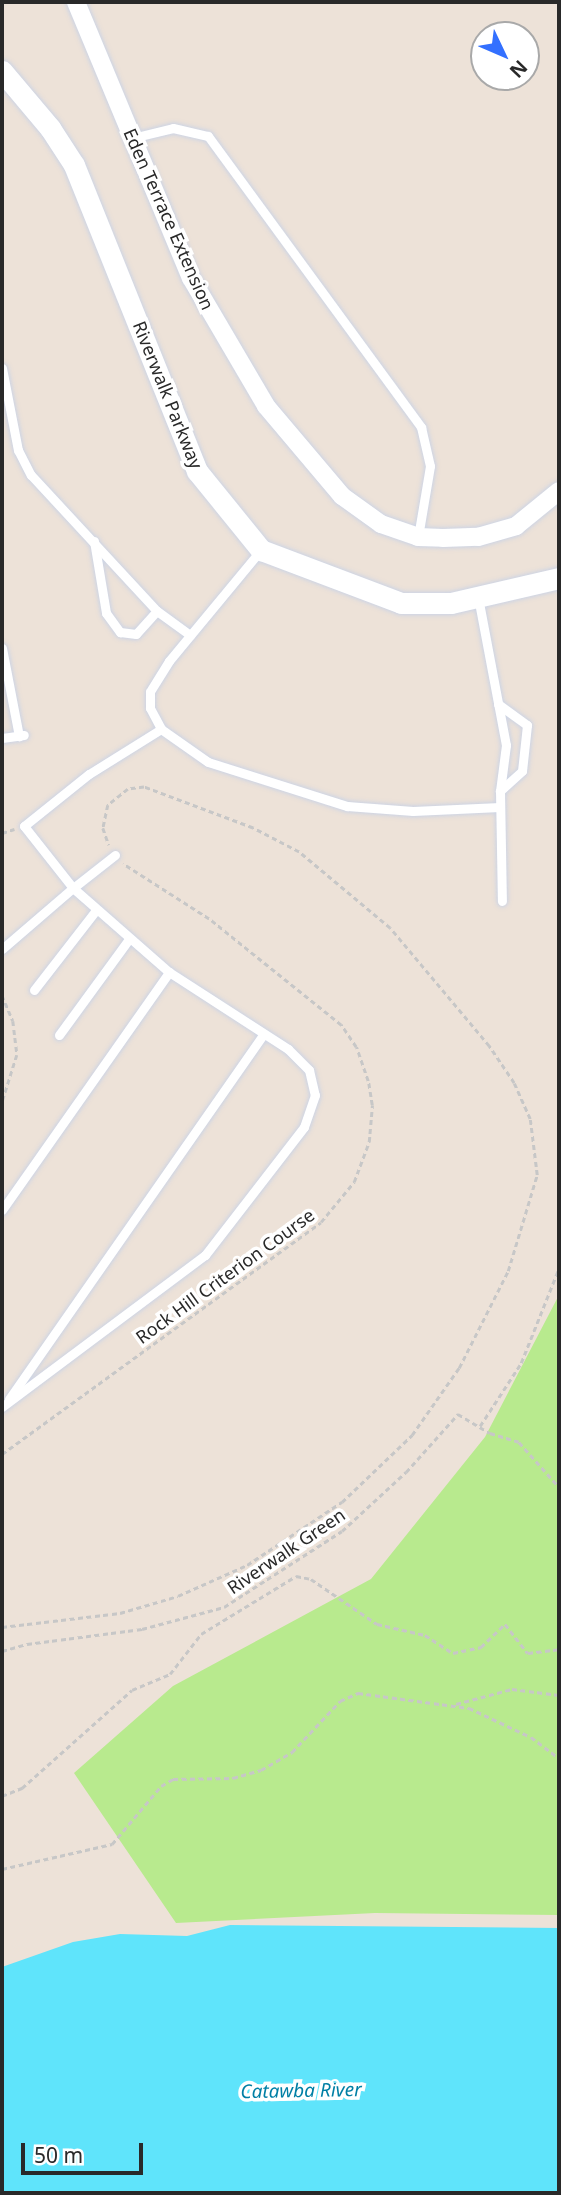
<!DOCTYPE html>
<style>
body{margin:0}
#map{position:relative;width:561px;height:2195px;overflow:hidden;background:#ede2d8;font-family:"Noto Sans",sans-serif}
div>[style]{position:absolute}
[style*='--x']{left:calc(var(--x)*1px);top:calc(var(--y)*1px);width:calc(var(--w)*1px);rotate:calc(var(--a)*1deg)}
.green>*{inset:0;background:#b8ea8e}
.water>*{inset:0;background:#5fe4fb}
.path>*{height:2.5px;margin-top:-1.25px;transform-origin:0;background:repeating-linear-gradient(90deg,#c7c7c7 0 5px,transparent 0 8.5px)}
.roads{filter:drop-shadow(0 0 2px #cdd4e4) drop-shadow(0 0 2px #cdd4e4)}
.service>*{height:9px;margin:-4.5px;padding:0 4.5px;transform-origin:4.5px;border-radius:4.5px;background:#fff}
.minor>*{height:18px;margin:-9px;padding:0 9px;transform-origin:9px;border-radius:9px;background:#fff}
.tertiary>*{height:21px;margin:-10.5px;padding:0 10.5px;transform-origin:10.5px;border-radius:10.5px;background:#fff}
span{translate:-50% -50%;white-space:nowrap;text-align:center;line-height:1.15;-webkit-text-stroke:7px #fff;paint-order:stroke}
.street-label{font-size:18px;color:#292929}
.water-label{font-size:19px;color:#007fa5;font-style:italic}
.frame{position:absolute;inset:0;border:4px solid #292929;pointer-events:none}
.north{position:absolute;left:470px;top:21px;width:70px;height:70px;box-sizing:border-box;background:#fff;border:2px solid #a9a9a9;border-radius:50%;rotate:134deg;font-size:19px;font-weight:700;line-height:28px;text-align:center;color:#292929}
.north::after{content:'';display:block;margin:auto;width:24px;height:32px;background:#3370ff;clip-path:polygon(50% 0,100% 100%,50% 72%,0 100%)}
.scale{position:absolute;left:21px;top:2143px;width:122px;height:32px;box-sizing:border-box;border:4px solid #292929;border-top:0;padding-left:9px;font-size:21px;line-height:24px;white-space:nowrap;color:#292929;-webkit-text-stroke:5px #fff;paint-order:stroke}
</style>
<div id="map">
<div class="green">
<i style="clip-path:polygon(559px 1295px,559px 1915px,375px 1913px,176px 1923px,74px 1773px,173px 1686px,371px 1579px,485px 1437px)"></i>
</div>
<div class="water">
<i style="clip-path:polygon(230px 1925px,559px 1928px,559px 2193px,2px 2193px,2px 1967px,73px 1942px,120px 1934px,187px 1936px)"></i>
</div>
<div class="path">
<i style="--x:2;--y:833;--w:13;--a:-18"></i>
<i style="--x:2;--y:995;--w:28;--a:67"></i>
<i style="--x:13;--y:1021;--w:34;--a:83"></i>
<i style="--x:17;--y:1055;--w:50;--a:107.4"></i>
<i style="--x:480;--y:1426;--w:75;--a:-56.9"></i>
<i style="--x:521;--y:1363;--w:102;--a:-68.2"></i>
<i style="--x:2;--y:1454;--w:394;--a:-36"></i>
<i style="--x:321;--y:1222;--w:52;--a:-50.5"></i>
<i style="--x:354;--y:1182;--w:43;--a:-69.4"></i>
<i style="--x:369;--y:1142;--w:37;--a:-85"></i>
<i style="--x:372;--y:1105;--w:24;--a:-99"></i>
<i style="--x:368;--y:1081;--w:36;--a:-109"></i>
<i style="--x:356;--y:1047;--w:27;--a:-124"></i>
<i style="--x:341;--y:1025;--w:169;--a:-141.2"></i>
<i style="--x:209;--y:919;--w:102;--a:-147.4"></i>
<i style="--x:2;--y:1627;--w:119;--a:-6.8"></i>
<i style="--x:120;--y:1613;--w:60;--a:-16.3"></i>
<i style="--x:178;--y:1596;--w:76;--a:-24.2"></i>
<i style="--x:247;--y:1565;--w:114;--a:-33.6"></i>
<i style="--x:342;--y:1502;--w:97;--a:-43.7"></i>
<i style="--x:412;--y:1435;--w:82;--a:-55"></i>
<i style="--x:459;--y:1368;--w:109;--a:-63.2"></i>
<i style="--x:508;--y:1271;--w:100;--a:-73.2"></i>
<i style="--x:537;--y:1175;--w:56;--a:-97.1"></i>
<i style="--x:530;--y:1119;--w:39;--a:-114"></i>
<i style="--x:514;--y:1083;--w:45;--a:-124"></i>
<i style="--x:489;--y:1046;--w:154;--a:-130"></i>
<i style="--x:390;--y:928;--w:119;--a:-140.1"></i>
<i style="--x:299;--y:852;--w:52;--a:-152.4"></i>
<i style="--x:253;--y:828;--w:116;--a:-159.4"></i>
<i style="--x:144;--y:787;--w:16;--a:173"></i>
<i style="--x:128;--y:789;--w:26;--a:141"></i>
<i style="--x:108;--y:805;--w:24;--a:102"></i>
<i style="--x:103;--y:828;--w:18;--a:71"></i>
<i style="--x:2;--y:1651;--w:26;--a:-16"></i>
<i style="--x:27;--y:1644;--w:116;--a:-7.4"></i>
<i style="--x:142;--y:1629;--w:85;--a:-15"></i>
<i style="--x:224;--y:1607;--w:140;--a:-32.8"></i>
<i style="--x:342;--y:1531;--w:87;--a:-42.7"></i>
<i style="--x:406;--y:1472;--w:78;--a:-48.1"></i>
<i style="--x:458;--y:1414;--w:37;--a:31"></i>
<i style="--x:490;--y:1433;--w:30;--a:17"></i>
<i style="--x:519;--y:1442;--w:60;--a:48.4"></i>
<i style="--x:456;--y:1704;--w:58;--a:-15"></i>
<i style="--x:512;--y:1689;--w:47;--a:7.3"></i>
<i style="--x:2;--y:1796;--w:22;--a:-22"></i>
<i style="--x:22;--y:1788;--w:147;--a:-41.7"></i>
<i style="--x:132;--y:1690;--w:41;--a:-22.8"></i>
<i style="--x:170;--y:1674;--w:51;--a:-52.2"></i>
<i style="--x:201;--y:1634;--w:111;--a:-31.4"></i>
<i style="--x:296;--y:1576;--w:15;--a:11"></i>
<i style="--x:311;--y:1579;--w:80;--a:34.3"></i>
<i style="--x:377;--y:1624;--w:49;--a:12.9"></i>
<i style="--x:425;--y:1635;--w:33;--a:33"></i>
<i style="--x:453;--y:1653;--w:29;--a:-12"></i>
<i style="--x:481;--y:1647;--w:33;--a:-44"></i>
<i style="--x:505;--y:1624;--w:37;--a:52"></i>
<i style="--x:528;--y:1653;--w:31;--a:-7"></i>
<i style="--x:2;--y:1869;--w:113;--a:-12.8"></i>
<i style="--x:112;--y:1844;--w:76;--a:-49.8"></i>
<i style="--x:161;--y:1786;--w:14;--a:-30"></i>
<i style="--x:173;--y:1779;--w:60;--a:-1"></i>
<i style="--x:233;--y:1778;--w:29;--a:-16"></i>
<i style="--x:261;--y:1770;--w:36;--a:-30"></i>
<i style="--x:292;--y:1752;--w:70;--a:-46.7"></i>
<i style="--x:340;--y:1701;--w:20;--a:-24"></i>
<i style="--x:358;--y:1693;--w:112;--a:7.7"></i>
<i style="--x:469;--y:1708;--w:68;--a:25.1"></i>
<i style="--x:531;--y:1737;--w:35;--a:37"></i>
</div>
<div class="roads">
<div class="service">
<i style="--x:132;--y:138;--w:42;--a:-13.7"></i>
<i style="--x:173;--y:128;--w:36;--a:13"></i>
<i style="--x:208;--y:136;--w:361;--a:53.8"></i>
<i style="--x:421;--y:427;--w:40;--a:77"></i>
<i style="--x:430;--y:466;--w:72;--a:99.6"></i>
<i style="--x:2;--y:368;--w:84;--a:79"></i>
<i style="--x:18;--y:450;--w:28;--a:63"></i>
<i style="--x:31;--y:475;--w:185;--a:47.2"></i>
<i style="--x:157;--y:611;--w:41;--a:36"></i>
<i style="--x:94;--y:541;--w:73;--a:80.5"></i>
<i style="--x:106;--y:613;--w:24;--a:54"></i>
<i style="--x:120;--y:632;--w:16;--a:7"></i>
<i style="--x:136;--y:634;--w:31;--a:-48"></i>
<i style="--x:260;--y:551;--w:143;--a:129.6"></i>
<i style="--x:169;--y:661;--w:36;--a:122"></i>
<i style="--x:150;--y:692;--w:16;--a:90"></i>
<i style="--x:150;--y:708;--w:24;--a:62"></i>
<i style="--x:161;--y:729;--w:57;--a:35.1"></i>
<i style="--x:208;--y:762;--w:146;--a:17.6"></i>
<i style="--x:347;--y:806;--w:66;--a:4.3"></i>
<i style="--x:413;--y:811;--w:87;--a:-2.6"></i>
<i style="--x:478;--y:597;--w:151;--a:79.3"></i>
<i style="--x:506;--y:745;--w:46;--a:97.4"></i>
<i style="--x:500;--y:791;--w:110;--a:89"></i>
<i style="--x:2;--y:648;--w:90;--a:79.1"></i>
<i style="--x:498;--y:704;--w:36;--a:36"></i>
<i style="--x:527;--y:725;--w:46;--a:96.2"></i>
<i style="--x:522;--y:771;--w:30;--a:138"></i>
<i style="--x:2;--y:738;--w:22;--a:-8"></i>
<i style="--x:115;--y:855;--w:53;--a:141.8"></i>
<i style="--x:73;--y:888;--w:79;--a:-128.3"></i>
<i style="--x:24;--y:826;--w:83;--a:-38.7"></i>
<i style="--x:89;--y:774;--w:85;--a:-32"></i>
<i style="--x:2;--y:949;--w:94;--a:-40.7"></i>
<i style="--x:73;--y:888;--w:128;--a:41.2"></i>
<i style="--x:169;--y:972;--w:142;--a:32.9"></i>
<i style="--x:288;--y:1049;--w:30;--a:45"></i>
<i style="--x:309;--y:1070;--w:26;--a:77"></i>
<i style="--x:315;--y:1095;--w:34;--a:109"></i>
<i style="--x:304;--y:1127;--w:162;--a:127.7"></i>
<i style="--x:205;--y:1255;--w:254;--a:143.2"></i>
<i style="--x:34;--y:990;--w:101;--a:-52.2"></i>
<i style="--x:59;--y:1035;--w:119;--a:-53.9"></i>
<i style="--x:2;--y:1210;--w:291;--a:-54.9"></i>
<i style="--x:9;--y:1399;--w:445;--a:-55.1"></i>
</div>
<div class="minor">
<i style="--x:76;--y:2;--w:299;--a:67.4"></i>
<i style="--x:191;--y:278;--w:148;--a:59.6"></i>
<i style="--x:266;--y:406;--w:118;--a:49.8"></i>
<i style="--x:342;--y:496;--w:48;--a:35.7"></i>
<i style="--x:381;--y:524;--w:39;--a:19"></i>
<i style="--x:418;--y:537;--w:25;--a:2"></i>
<i style="--x:443;--y:538;--w:35;--a:-2"></i>
<i style="--x:478;--y:537;--w:40;--a:-16"></i>
<i style="--x:516;--y:526;--w:55;--a:-39.1"></i>
</div>
<div class="tertiary">
<i style="--x:2;--y:71;--w:75;--a:49.9"></i>
<i style="--x:50;--y:128;--w:44;--a:57"></i>
<i style="--x:74;--y:165;--w:330;--a:68.1"></i>
<i style="--x:197;--y:471;--w:102;--a:51"></i>
<i style="--x:261;--y:550;--w:150;--a:20.7"></i>
<i style="--x:401;--y:603;--w:50;--a:0"></i>
<i style="--x:451;--y:603;--w:111;--a:-13"></i>
</div>
</div>
<div class="street-label">
<span style="left:169px;top:219px;rotate:66deg">Eden Terrace Extension</span>
<span style="left:168px;top:395px;rotate:68deg">Riverwalk Parkway</span>
<span style="left:225px;top:1276px;rotate:-36deg">Rock Hill Criterion Course</span>
<span style="left:286px;top:1551px;rotate:-34deg">Riverwalk Green</span>
</div>
<div class="water-label">
<span style="left:301px;top:2091px;rotate:-1deg">Catawba River</span>
</div>
<div class="frame"></div>
<div class="north">N</div>
<div class="scale">50 m</div>
</div>
